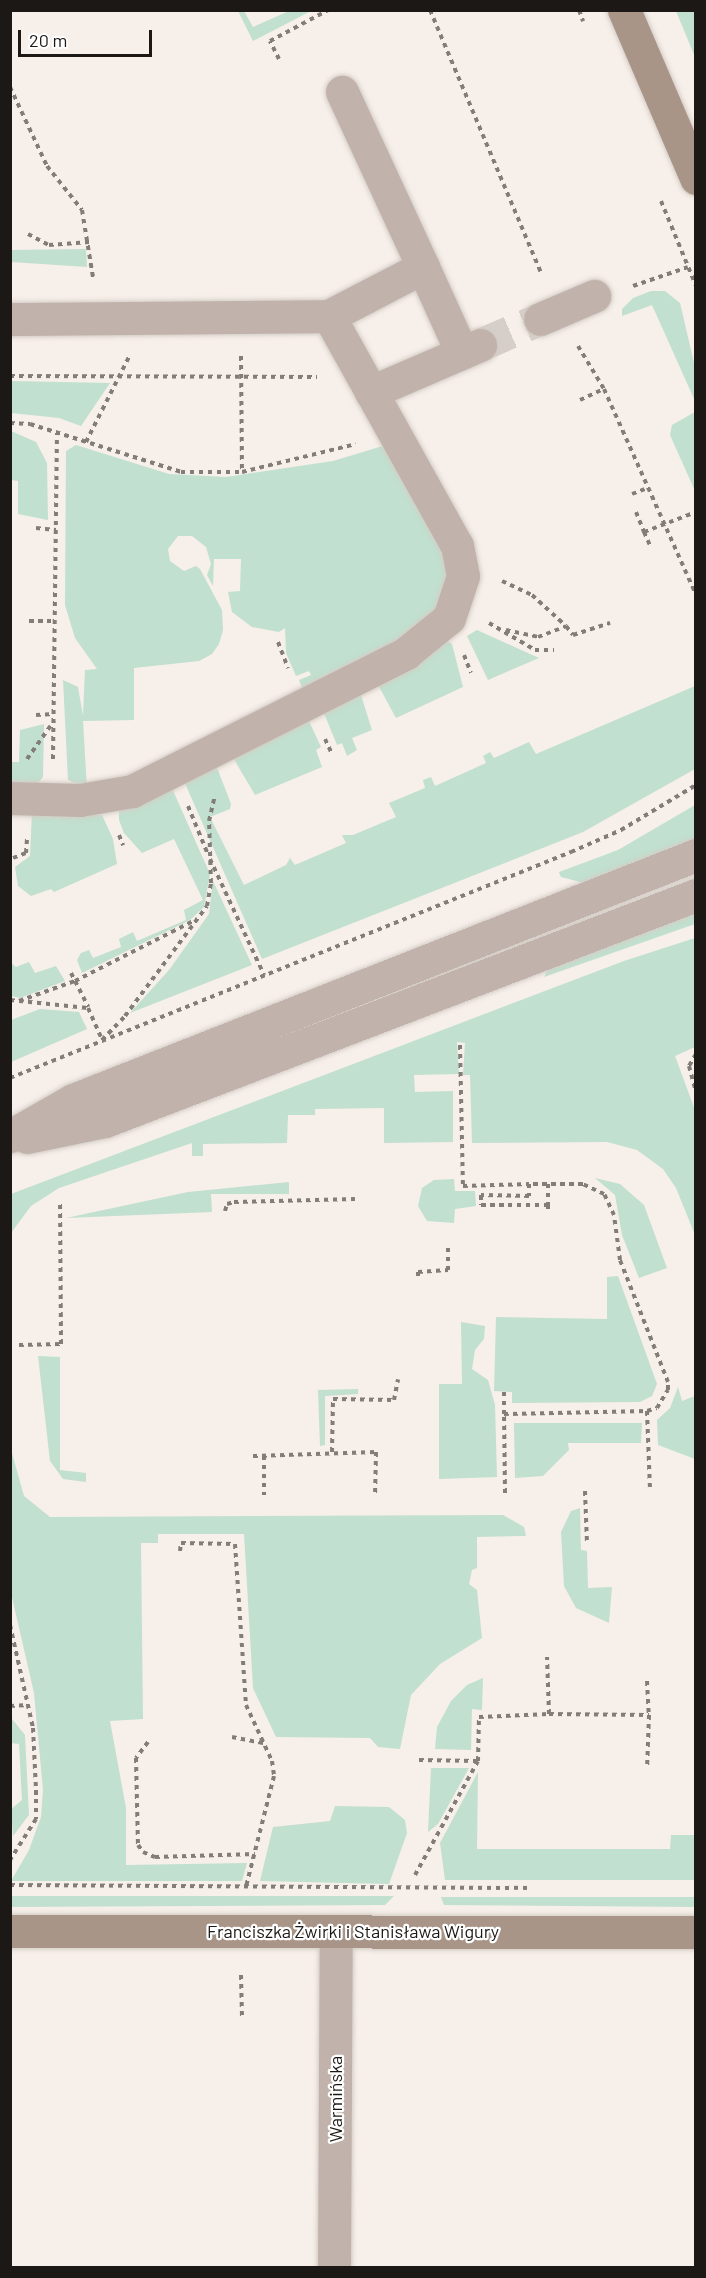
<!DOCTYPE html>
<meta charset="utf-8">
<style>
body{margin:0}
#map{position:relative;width:706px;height:2278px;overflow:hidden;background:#f7efe9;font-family:Barlow,sans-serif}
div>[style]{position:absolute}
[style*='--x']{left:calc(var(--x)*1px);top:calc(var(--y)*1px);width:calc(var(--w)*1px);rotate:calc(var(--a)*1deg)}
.green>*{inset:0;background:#c1e0cf}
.street-tunnel>*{height:33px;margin-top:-16.5px;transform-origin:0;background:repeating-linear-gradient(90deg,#d6cfc9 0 33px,transparent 0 49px)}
.path>*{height:4px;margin-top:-2px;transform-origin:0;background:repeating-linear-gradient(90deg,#827d79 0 4.5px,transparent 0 9px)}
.roads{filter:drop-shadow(0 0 2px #d4cdc7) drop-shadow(0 0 2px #d4cdc7)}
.street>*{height:33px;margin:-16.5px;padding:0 16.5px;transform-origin:16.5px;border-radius:16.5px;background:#c1b3ab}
.secondary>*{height:33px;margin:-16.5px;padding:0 16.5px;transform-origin:16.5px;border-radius:16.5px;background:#a99588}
span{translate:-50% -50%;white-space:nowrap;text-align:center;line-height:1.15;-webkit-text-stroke:4.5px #fff;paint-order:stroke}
.street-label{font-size:18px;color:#1b1816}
.frame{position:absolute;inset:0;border:12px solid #1b1816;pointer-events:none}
.scale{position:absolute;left:18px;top:30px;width:134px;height:27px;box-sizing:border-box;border:3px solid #1b1816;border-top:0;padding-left:8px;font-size:18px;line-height:21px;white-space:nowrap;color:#1b1816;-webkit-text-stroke:4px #fff;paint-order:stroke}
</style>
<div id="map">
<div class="green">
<i style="clip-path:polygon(238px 11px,244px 11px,253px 27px,289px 11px,311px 11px,253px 41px)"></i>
<i style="clip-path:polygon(676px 11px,695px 11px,695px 57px)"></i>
<i style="clip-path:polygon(86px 249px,87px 267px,11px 262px,11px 250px)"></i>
<i style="clip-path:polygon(651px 291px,665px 291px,680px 303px,695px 367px,695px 401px,652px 305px,622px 316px,622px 309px,633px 298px)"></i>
<i style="clip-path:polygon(11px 381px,110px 383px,81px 426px,59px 418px,11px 413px)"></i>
<i style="clip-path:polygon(695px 412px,695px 491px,670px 435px,672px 425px)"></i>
<i style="clip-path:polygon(11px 431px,36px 442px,47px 463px,48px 520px,18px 514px,18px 481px,11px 480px)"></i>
<i style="clip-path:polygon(386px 445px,441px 536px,449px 571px,435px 619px,304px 692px,299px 680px,311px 675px,309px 671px,296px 676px,286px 653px,285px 628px,279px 632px,252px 627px,232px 612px,228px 592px,240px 591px,241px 559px,214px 559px,213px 586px,207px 575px,211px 564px,206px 547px,192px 536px,178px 536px,168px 549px,170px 561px,184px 571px,196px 566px,200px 569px,222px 610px,223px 630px,219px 644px,212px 654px,199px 661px,134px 668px,134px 720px,83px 721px,87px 788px,68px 780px,63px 680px,78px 687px,83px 716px,85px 670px,97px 669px,75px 638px,65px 605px,66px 451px,76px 445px,169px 474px,226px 477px,333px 461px)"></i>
<i style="clip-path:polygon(477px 630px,539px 658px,488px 680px,467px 636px)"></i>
<i style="clip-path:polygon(445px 639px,452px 644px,463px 687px,396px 718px,377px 683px)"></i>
<i style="clip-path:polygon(695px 686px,695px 769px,583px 832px,262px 959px,184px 781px,216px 765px,231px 804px,230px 809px,210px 817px,244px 885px,286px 865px,290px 858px,295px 865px,346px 843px,342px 835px,353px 835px,396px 817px,389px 803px,425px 788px,423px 780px,431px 777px,435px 786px,486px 763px,483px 756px,490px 752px,494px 758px,529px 742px,536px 754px)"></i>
<i style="clip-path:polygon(360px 692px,372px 730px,352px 738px,357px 750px,347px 756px,342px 743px,337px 745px,323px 711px)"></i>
<i style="clip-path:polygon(308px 719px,321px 747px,316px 750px,322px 767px,255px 795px,232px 756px)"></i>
<i style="clip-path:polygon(44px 724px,43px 777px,38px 783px,11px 786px,11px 762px,19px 762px,20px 730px)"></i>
<i style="clip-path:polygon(171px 786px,210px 874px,204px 907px,190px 920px,82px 973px,77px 960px,81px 953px,89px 950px,93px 958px,121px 947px,119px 939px,133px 932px,137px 941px,186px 920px,184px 910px,203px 900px,174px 839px,142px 853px,124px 833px,119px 820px,119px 809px)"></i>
<i style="clip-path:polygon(695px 805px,695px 840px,588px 884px,561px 877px,559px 872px,618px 850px)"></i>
<i style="clip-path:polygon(32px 811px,102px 815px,113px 839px,117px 864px,54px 892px,51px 889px,31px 896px,18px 886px,15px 867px,30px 856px)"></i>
<i style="clip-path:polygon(213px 881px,252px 965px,130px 1013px,169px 970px,209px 914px)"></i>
<i style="clip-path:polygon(695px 912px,695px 924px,544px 977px,551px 963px)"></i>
<i style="clip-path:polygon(695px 938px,695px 1047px,675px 1056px,695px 1110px,695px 1235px,676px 1188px,663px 1169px,637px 1150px,607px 1142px,472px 1143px,470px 1075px,463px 1075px,465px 1043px,457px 1042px,459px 1074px,414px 1075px,415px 1092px,453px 1091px,453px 1142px,384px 1143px,384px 1108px,315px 1109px,315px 1115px,288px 1115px,287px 1143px,203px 1144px,203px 1156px,192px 1156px,192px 1143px,59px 1188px,31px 1206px,11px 1233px,11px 1194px,624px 961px)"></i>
<i style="clip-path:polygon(29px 962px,35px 973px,56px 966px,65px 981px,20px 998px,11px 996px,11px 963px,16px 967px)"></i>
<i style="clip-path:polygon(40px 1009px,79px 1012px,87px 1029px,11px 1062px,11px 1020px)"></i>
<i style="clip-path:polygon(595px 1178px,620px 1184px,644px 1205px,667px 1268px,639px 1278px,622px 1235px,615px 1195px)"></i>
<i style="clip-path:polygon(454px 1179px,455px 1191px,475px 1191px,476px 1206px,455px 1209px,454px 1223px,427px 1221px,418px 1206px,422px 1188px,434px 1180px)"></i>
<i style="clip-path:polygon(289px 1182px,289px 1194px,211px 1194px,212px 1212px,66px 1218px,188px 1192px)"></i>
<i style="clip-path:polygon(618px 1276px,657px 1384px,652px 1396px,640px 1402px,512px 1403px,512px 1392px,494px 1391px,496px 1317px,607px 1319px,607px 1277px)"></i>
<i style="clip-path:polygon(461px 1322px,485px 1326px,484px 1339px,475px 1350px,472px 1369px,488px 1380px,495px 1405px,497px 1477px,439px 1479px,439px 1384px,462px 1384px)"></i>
<i style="clip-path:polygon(38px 1356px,60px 1357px,60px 1470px,86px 1473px,86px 1482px,63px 1479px,50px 1461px)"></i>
<i style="clip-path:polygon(678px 1387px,682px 1401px,695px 1396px,695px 1459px,658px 1445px,657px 1420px,670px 1408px)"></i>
<i style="clip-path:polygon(358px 1389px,358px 1394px,325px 1396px,325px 1445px,320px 1446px,318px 1390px)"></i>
<i style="clip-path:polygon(514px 1423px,642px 1423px,641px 1443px,568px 1443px,569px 1450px,543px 1476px,515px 1478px)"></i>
<i style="clip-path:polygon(10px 1446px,24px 1496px,50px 1517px,503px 1515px,524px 1527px,526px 1536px,477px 1537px,477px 1568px,472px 1570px,469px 1584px,477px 1590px,482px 1638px,440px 1664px,411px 1695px,400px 1749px,378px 1747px,370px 1738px,276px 1737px,253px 1688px,244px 1534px,158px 1534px,158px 1543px,141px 1543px,143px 1719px,110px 1721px,126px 1808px,126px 1865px,247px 1863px,242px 1881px,11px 1881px,29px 1850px,41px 1817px,43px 1790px,34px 1693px,11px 1593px)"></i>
<i style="clip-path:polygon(580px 1508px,581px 1550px,587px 1551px,588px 1588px,612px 1587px,609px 1623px,576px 1608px,564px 1586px,561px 1532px,571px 1511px)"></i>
<i style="clip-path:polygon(483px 1678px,482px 1710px,472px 1709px,471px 1750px,435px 1749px,437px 1727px,451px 1701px,467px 1685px)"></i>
<i style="clip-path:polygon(12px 1719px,25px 1735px,29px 1815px,13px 1836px,11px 1809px,22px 1800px,19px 1744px,11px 1743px)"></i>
<i style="clip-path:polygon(431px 1768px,469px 1768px,438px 1824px,428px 1832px)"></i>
<i style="clip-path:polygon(478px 1772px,477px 1849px,670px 1849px,671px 1835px,695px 1835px,695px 1880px,445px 1880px,440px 1843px)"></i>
<i style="clip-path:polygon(335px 1806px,389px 1807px,405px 1820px,407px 1833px,389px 1884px,260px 1881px,273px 1827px,330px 1821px)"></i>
<i style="clip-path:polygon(10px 1896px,394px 1896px,385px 1905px,12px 1907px)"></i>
<i style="clip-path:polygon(441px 1897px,695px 1897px,696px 1907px,444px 1905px)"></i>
</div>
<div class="street-tunnel">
<i style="--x:480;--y:345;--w:65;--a:-23.4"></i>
</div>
<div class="path">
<i style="--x:430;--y:10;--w:288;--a:67.1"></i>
<i style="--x:579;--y:10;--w:12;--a:70"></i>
<i style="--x:279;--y:59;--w:20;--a:-117"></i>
<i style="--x:270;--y:41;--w:66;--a:-28.1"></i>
<i style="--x:10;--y:87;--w:87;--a:64.9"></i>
<i style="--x:47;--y:166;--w:56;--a:51.5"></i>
<i style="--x:82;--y:210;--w:68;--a:80.7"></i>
<i style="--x:661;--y:201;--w:92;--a:67.6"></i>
<i style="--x:28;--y:234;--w:24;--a:28"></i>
<i style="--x:49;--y:245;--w:41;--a:-4.2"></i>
<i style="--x:633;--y:286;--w:58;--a:-19.1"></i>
<i style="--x:578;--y:346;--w:50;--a:58.8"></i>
<i style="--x:604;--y:389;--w:226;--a:65.9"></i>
<i style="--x:241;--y:356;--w:116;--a:89.5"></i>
<i style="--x:10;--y:376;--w:307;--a:0.2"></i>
<i style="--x:580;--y:400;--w:26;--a:-25"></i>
<i style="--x:10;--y:423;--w:20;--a:3"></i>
<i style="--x:30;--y:424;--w:158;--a:17.6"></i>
<i style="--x:181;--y:472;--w:61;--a:0"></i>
<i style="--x:242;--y:472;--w:117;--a:-13.8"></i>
<i style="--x:86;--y:442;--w:95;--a:-63.2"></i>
<i style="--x:632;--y:494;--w:17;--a:-21"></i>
<i style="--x:636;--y:512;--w:22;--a:68"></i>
<i style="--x:644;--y:532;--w:56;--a:-21"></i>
<i style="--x:36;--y:528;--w:20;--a:6"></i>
<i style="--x:644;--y:532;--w:17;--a:66"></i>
<i style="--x:502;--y:581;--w:33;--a:25"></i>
<i style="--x:532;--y:595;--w:46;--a:42.4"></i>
<i style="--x:29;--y:621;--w:26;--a:0"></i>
<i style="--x:489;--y:623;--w:53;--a:30.4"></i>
<i style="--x:535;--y:650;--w:19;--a:0"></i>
<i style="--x:506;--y:630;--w:33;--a:12"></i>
<i style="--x:538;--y:637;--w:30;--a:-21"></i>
<i style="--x:566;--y:626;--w:11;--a:52"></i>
<i style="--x:573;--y:635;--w:39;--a:-18"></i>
<i style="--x:278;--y:642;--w:28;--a:69"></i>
<i style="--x:464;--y:655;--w:19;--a:69"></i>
<i style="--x:36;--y:715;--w:18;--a:-3"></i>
<i style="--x:325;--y:739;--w:14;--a:65"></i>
<i style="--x:27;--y:759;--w:47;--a:-54.6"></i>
<i style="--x:53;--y:759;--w:325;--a:-89.3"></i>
<i style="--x:188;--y:806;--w:50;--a:67.6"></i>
<i style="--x:119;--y:835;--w:11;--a:68"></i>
<i style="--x:13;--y:858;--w:14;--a:-21"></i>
<i style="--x:26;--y:853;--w:14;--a:-86"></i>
<i style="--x:210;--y:859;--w:128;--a:65"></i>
<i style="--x:71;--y:973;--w:38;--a:63"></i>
<i style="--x:10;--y:1000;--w:78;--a:5.9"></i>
<i style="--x:88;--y:1008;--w:35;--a:66"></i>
<i style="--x:102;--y:1040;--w:33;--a:-46"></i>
<i style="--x:125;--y:1016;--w:137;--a:-53.3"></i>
<i style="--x:207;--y:906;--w:23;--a:-80"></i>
<i style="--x:211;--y:883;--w:62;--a:-91.8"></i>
<i style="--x:209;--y:821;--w:26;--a:-77"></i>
<i style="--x:19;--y:1001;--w:59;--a:-19.7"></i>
<i style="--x:75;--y:981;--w:137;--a:-26.9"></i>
<i style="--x:460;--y:1045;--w:141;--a:88.8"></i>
<i style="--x:463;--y:1186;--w:66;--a:-1.7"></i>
<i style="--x:696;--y:1054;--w:14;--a:120"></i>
<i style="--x:689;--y:1066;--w:28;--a:75"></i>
<i style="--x:10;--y:1078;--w:605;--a:-21.94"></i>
<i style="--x:571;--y:852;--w:55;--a:-23.7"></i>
<i style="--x:621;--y:830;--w:87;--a:-31"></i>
<i style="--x:548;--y:1184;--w:21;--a:90"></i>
<i style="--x:225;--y:1211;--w:7;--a:-74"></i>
<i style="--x:227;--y:1204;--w:7;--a:-16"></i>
<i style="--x:234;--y:1202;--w:121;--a:-1.4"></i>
<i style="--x:418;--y:1276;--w:4;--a:-90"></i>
<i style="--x:418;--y:1272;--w:30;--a:-4"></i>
<i style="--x:448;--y:1270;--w:25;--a:-90"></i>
<i style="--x:19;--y:1345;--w:42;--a:-1.4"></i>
<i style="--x:61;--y:1344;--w:141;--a:-90.4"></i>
<i style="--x:504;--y:1392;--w:22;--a:90"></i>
<i style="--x:647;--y:1411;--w:78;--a:87.8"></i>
<i style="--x:332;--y:1452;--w:53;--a:-88.9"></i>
<i style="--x:333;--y:1399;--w:61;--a:0.9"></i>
<i style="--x:394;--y:1400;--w:21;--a:-79"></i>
<i style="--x:253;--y:1456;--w:123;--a:-1.9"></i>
<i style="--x:376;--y:1452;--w:44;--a:91.3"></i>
<i style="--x:264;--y:1456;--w:39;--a:90"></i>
<i style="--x:585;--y:1491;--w:51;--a:87.8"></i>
<i style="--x:505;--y:1493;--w:79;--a:-90.7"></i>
<i style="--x:504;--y:1414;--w:143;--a:-1.2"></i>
<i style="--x:647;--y:1411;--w:10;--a:-17"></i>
<i style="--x:657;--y:1408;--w:21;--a:-59"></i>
<i style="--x:668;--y:1390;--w:8;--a:-90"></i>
<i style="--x:668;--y:1382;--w:131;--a:-111.5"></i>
<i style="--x:620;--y:1260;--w:45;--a:-97.6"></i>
<i style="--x:614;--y:1215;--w:23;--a:-115"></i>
<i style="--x:604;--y:1194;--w:23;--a:-155"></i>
<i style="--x:583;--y:1184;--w:54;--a:180"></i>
<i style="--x:529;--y:1184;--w:12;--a:90"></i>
<i style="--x:529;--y:1196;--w:48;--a:-178.8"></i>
<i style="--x:481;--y:1195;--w:10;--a:90"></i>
<i style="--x:481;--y:1205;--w:67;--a:0"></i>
<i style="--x:548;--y:1205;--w:4;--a:90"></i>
<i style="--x:180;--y:1551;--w:8;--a:-83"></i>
<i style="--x:181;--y:1543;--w:54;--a:1.1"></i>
<i style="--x:235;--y:1544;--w:161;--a:86.1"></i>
<i style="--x:246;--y:1705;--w:62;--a:65.1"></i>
<i style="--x:272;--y:1761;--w:15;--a:82"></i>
<i style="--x:274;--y:1776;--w:114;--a:104.2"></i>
<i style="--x:10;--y:1625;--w:106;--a:77.4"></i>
<i style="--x:33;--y:1728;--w:62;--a:87.2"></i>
<i style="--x:36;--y:1790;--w:29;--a:90"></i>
<i style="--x:36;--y:1819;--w:49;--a:122.4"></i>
<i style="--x:647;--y:1681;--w:34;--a:87"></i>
<i style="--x:10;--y:1706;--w:18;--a:-3"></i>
<i style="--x:549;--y:1714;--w:100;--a:0.6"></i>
<i style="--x:649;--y:1715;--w:54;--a:92.1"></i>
<i style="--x:232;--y:1737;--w:33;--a:11"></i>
<i style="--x:148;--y:1742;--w:20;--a:127"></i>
<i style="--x:136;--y:1758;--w:87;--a:88.7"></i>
<i style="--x:138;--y:1845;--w:9;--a:54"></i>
<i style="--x:143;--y:1852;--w:13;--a:23"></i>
<i style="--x:155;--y:1857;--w:100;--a:-1.7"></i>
<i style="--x:419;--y:1760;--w:59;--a:1"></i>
<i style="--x:415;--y:1875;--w:130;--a:-61.1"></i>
<i style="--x:478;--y:1761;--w:44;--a:-88.7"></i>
<i style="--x:479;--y:1717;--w:70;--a:-2.5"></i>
<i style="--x:549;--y:1714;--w:57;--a:-92"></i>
<i style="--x:10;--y:1885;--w:522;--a:0.33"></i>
<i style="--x:241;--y:1975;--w:42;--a:88.6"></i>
</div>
<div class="roads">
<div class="street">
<i style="--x:423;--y:267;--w:94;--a:65.6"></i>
<i style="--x:10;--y:319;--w:319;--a:-0.5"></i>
<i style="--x:329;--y:316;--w:106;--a:-27.5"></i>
<i style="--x:423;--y:267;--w:193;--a:-114.8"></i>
<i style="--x:540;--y:319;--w:59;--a:-23.1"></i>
<i style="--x:371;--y:392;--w:119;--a:-23.3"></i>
<i style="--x:10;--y:798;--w:70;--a:1.6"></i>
<i style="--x:80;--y:800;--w:53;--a:-9.8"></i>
<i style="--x:132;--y:791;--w:307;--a:-26.7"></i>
<i style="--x:406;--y:653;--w:55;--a:-39.1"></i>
<i style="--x:449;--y:618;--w:44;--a:-71.6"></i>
<i style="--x:463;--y:576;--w:31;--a:-101"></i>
<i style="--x:457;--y:546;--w:263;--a:-119.1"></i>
<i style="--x:10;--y:1136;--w:73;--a:-29.7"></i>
<i style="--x:73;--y:1100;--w:669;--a:-21.47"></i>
<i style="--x:27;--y:1137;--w:80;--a:-11.6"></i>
<i style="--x:105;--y:1121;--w:633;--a:-20.93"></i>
<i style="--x:334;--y:2268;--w:337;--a:-89.7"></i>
</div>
<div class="secondary">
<i style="--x:624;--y:10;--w:183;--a:66.8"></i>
<i style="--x:10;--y:1931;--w:686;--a:0.08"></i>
</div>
</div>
<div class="street-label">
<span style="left:353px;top:1931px">Franciszka Żwirki i Stanisława Wigury</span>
<span style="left:335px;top:2099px;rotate:-90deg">Warmińska</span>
</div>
<div class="frame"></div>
<div class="scale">20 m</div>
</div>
